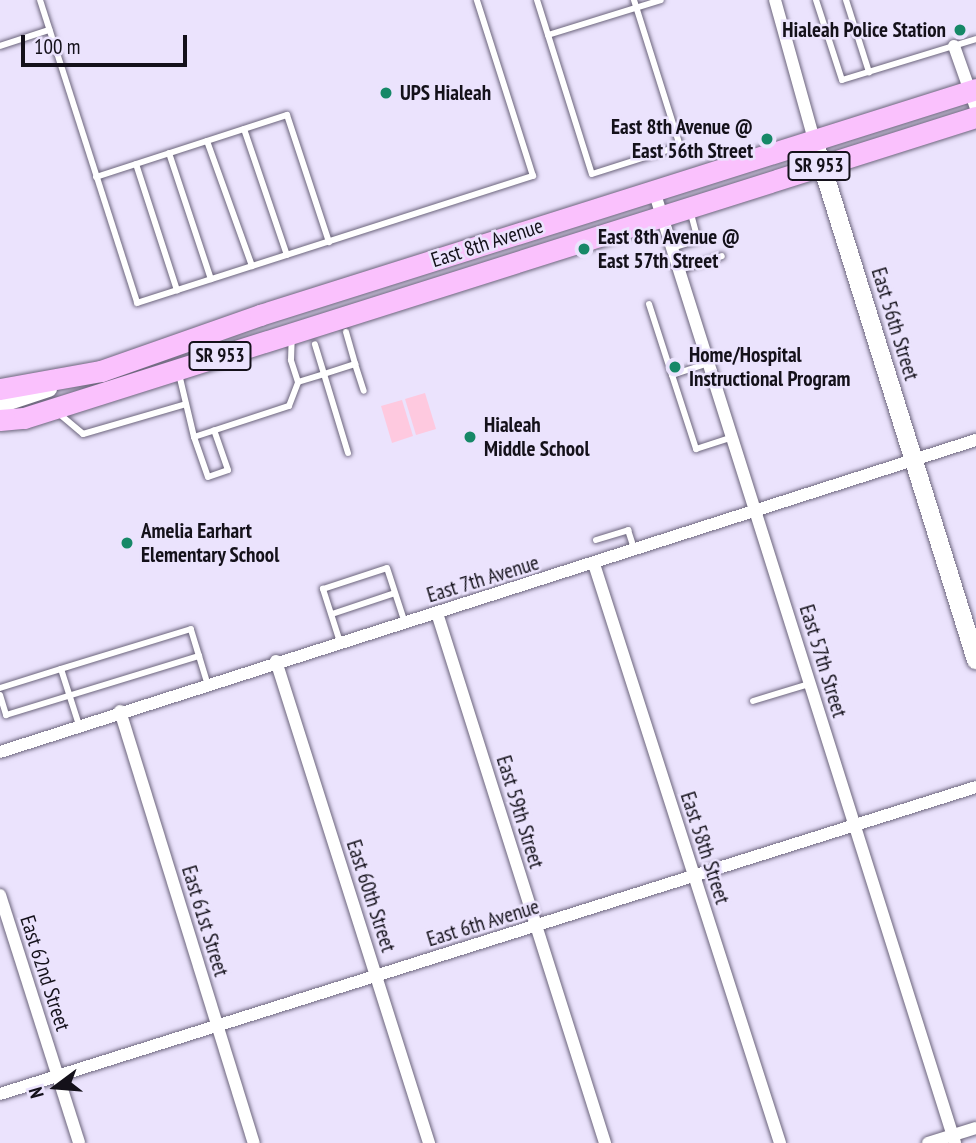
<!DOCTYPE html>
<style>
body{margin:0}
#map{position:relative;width:976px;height:1143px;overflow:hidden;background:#ebe3fd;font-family:"PT Sans Narrow",sans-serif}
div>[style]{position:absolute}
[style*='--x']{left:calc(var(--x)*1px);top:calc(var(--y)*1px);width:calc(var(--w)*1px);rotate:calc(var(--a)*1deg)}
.green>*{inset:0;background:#fec9df}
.roads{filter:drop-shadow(0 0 2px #6c657c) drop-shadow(0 0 2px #6c657c)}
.lane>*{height:6px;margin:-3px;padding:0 3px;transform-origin:3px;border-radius:3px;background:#fff}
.street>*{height:12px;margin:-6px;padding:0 6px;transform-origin:6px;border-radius:6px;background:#fff}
.secondary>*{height:18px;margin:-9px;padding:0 9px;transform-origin:9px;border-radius:9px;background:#fff}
.primary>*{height:21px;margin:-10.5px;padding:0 10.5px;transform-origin:10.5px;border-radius:10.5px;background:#fac1fd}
.dots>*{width:19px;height:19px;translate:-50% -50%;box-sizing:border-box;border:4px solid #ebe3fd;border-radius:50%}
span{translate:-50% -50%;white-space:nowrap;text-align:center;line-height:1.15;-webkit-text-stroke:5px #ebe3fd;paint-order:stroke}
.shield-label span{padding:2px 5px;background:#ebe3fd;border:2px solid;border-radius:5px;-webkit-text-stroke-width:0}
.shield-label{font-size:19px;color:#14111a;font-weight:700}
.poi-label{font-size:21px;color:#14111a;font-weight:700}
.right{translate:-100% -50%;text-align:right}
.left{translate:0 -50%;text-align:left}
.street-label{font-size:21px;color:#14111a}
.north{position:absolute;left:21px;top:1052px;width:70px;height:70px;-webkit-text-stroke:5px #ebe3fd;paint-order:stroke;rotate:254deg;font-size:19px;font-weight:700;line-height:28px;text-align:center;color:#14111a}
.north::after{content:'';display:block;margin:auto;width:24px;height:32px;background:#14111a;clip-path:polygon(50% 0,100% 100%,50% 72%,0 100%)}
.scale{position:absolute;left:21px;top:35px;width:166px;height:32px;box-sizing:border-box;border:4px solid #14111a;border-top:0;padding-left:9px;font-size:21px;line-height:24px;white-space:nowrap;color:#14111a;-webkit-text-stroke:5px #ebe3fd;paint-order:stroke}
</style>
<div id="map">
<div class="green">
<i style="clip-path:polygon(425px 393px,436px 429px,416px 435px,405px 399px)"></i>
<i style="clip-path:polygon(402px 400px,413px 436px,392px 443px,381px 406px)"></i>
</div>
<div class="roads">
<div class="lane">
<i style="--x:40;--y:0;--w:318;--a:72.2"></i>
<i style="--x:137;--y:303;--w:416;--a:-17.8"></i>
<i style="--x:533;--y:176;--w:185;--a:-107.7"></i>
<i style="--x:537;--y:0;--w:182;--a:72.5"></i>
<i style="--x:592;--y:174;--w:92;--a:-17.7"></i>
<i style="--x:680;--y:146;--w:153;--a:-107.5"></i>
<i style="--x:816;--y:0;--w:84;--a:72"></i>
<i style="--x:842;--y:80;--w:140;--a:-17"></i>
<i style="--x:846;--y:0;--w:76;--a:72.3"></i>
<i style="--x:548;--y:35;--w:118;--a:-17.2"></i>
<i style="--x:0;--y:46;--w:52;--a:-18.1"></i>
<i style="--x:244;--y:129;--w:133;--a:71.2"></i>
<i style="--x:207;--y:141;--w:133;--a:70.2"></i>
<i style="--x:169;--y:153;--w:133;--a:71.6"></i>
<i style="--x:136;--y:164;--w:133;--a:72"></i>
<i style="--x:96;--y:177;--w:201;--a:-18"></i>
<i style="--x:287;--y:115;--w:134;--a:71.7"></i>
<i style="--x:672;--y:248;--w:27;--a:-17"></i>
<i style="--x:698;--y:240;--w:30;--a:-105"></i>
<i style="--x:680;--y:270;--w:44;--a:-18.4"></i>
<i style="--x:649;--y:304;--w:75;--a:72.1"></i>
<i style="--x:672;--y:375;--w:38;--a:-18"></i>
<i style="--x:346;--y:332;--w:33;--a:74"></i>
<i style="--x:179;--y:374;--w:65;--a:76.6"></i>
<i style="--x:194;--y:437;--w:100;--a:-18.1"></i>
<i style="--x:289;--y:406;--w:26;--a:-69"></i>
<i style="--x:298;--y:382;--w:23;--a:-108"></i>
<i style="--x:291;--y:360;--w:24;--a:-88"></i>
<i style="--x:672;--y:375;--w:78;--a:72"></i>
<i style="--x:696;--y:449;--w:40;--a:-18"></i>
<i style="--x:298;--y:382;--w:27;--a:-17"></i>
<i style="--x:324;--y:374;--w:31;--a:-107"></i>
<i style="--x:57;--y:412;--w:34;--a:40"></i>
<i style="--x:83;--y:434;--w:107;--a:-16.2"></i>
<i style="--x:194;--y:437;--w:42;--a:70.7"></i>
<i style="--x:208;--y:477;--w:21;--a:-19"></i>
<i style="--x:228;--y:470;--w:42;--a:-109.3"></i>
<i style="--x:348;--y:453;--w:83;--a:-106.9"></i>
<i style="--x:324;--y:374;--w:33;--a:-18"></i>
<i style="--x:355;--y:364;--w:28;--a:72"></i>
<i style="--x:596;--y:540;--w:34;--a:-17"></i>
<i style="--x:628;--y:530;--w:20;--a:72"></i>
<i style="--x:332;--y:614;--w:66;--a:-18.4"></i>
<i style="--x:340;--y:642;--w:56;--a:-107.8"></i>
<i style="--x:323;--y:589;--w:67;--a:-18.2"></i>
<i style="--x:387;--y:568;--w:58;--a:71.9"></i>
<i style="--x:199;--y:656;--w:28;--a:73"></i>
<i style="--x:0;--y:688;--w:64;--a:-17.3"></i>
<i style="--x:61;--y:669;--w:59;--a:72.2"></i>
<i style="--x:0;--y:695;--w:21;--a:73"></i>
<i style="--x:6;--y:715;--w:202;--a:-17"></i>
<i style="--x:199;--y:656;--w:28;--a:-107"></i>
<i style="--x:191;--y:629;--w:136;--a:162.9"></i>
<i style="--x:753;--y:701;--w:59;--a:-16.9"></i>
</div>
<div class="street">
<i style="--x:775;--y:0;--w:145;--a:74.4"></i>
<i style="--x:954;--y:46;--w:66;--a:70.5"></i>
<i style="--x:654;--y:191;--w:998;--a:72.45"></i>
<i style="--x:594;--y:564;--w:608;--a:72.19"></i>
<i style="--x:437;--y:613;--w:556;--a:72.41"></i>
<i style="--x:276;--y:661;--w:506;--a:72.39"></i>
<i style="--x:120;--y:711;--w:452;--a:72.8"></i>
<i style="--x:0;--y:752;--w:1025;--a:-17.73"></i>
<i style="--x:0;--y:895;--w:260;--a:72.3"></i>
<i style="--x:0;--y:1094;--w:1023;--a:-17.46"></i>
<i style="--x:928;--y:1143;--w:50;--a:-17.4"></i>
</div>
<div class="secondary">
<i style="--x:814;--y:140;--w:545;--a:72.7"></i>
<i style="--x:0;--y:404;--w:51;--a:-18.4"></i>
</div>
<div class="primary">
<i style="--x:0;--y:389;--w:103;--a:-10.1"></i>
<i style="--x:101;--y:371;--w:169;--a:-19.4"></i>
<i style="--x:260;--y:315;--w:751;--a:-17.52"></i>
<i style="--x:0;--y:420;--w:24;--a:-5"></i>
<i style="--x:24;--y:418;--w:998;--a:-17.55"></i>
</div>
</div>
<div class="dots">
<i style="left:960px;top:30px;background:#168867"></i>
<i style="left:386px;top:93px;background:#168867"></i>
<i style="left:767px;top:139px;background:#168867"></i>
<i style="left:584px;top:249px;background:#168867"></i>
<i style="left:675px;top:367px;background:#168867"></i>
<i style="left:470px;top:437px;background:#168867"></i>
<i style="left:127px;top:543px;background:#168867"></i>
</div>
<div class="shield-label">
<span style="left:819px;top:166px">SR 953</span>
<span style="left:220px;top:356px">SR 953</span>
</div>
<div class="poi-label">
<span class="right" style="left:946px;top:30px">Hialeah Police Station</span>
<span class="left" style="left:400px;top:93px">UPS Hialeah</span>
<span class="right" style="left:753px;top:139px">East 8th Avenue @<br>East 56th Street</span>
<span class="left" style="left:598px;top:249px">East 8th Avenue @<br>East 57th Street</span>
<span class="left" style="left:689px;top:367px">Home/Hospital<br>Instructional Program</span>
<span class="left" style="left:484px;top:437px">Hialeah<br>Middle School</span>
<span class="left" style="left:141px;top:543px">Amelia Earhart<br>Elementary School</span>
</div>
<div class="street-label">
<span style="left:487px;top:243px;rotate:-18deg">East 8th Avenue</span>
<span style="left:895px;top:324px;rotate:73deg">East 56th Street</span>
<span style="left:483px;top:579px;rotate:-17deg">East 7th Avenue</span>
<span style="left:823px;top:661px;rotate:73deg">East 57th Street</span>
<span style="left:520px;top:812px;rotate:73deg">East 59th Street</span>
<span style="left:705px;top:848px;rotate:72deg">East 58th Street</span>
<span style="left:371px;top:896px;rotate:72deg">East 60th Street</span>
<span style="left:205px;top:921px;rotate:73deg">East 61st Street</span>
<span style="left:483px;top:923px;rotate:-17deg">East 6th Avenue</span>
<span style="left:45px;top:973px;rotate:72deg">East 62nd Street</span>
</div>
<div class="north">N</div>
<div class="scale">100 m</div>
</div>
